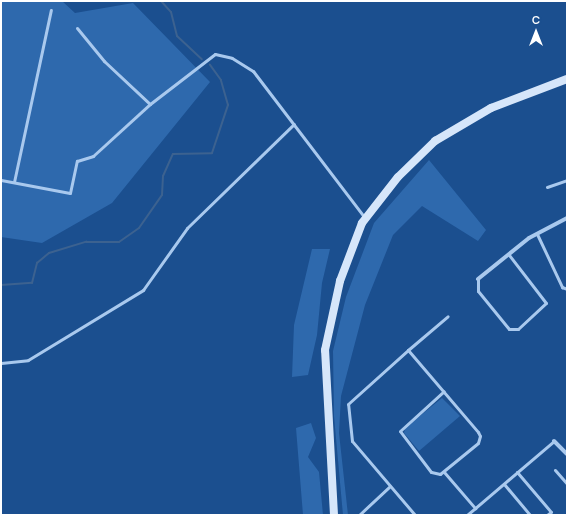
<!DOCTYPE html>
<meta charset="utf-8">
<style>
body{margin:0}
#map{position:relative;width:568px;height:516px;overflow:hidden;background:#1b4f8f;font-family:Manrope,sans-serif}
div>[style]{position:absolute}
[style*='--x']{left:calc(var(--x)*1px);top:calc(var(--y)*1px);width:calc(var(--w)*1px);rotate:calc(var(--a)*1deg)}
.green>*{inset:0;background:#2e69ad}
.stream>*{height:2px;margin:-1px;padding:0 1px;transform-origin:1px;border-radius:1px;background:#3c6290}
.lane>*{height:3px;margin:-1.5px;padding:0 1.5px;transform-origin:1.5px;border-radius:1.5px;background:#a9c9ee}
.street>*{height:4px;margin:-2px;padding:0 2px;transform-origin:2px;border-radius:2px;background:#a9c9ee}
.secondary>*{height:8px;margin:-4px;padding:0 4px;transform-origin:4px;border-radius:4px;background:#d6e6fa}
span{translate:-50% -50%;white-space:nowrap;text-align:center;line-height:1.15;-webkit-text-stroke:4px #1b4f8f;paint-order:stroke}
.frame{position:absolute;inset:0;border:2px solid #fff;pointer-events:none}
.north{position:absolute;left:516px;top:12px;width:40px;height:40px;-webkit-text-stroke:3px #1b4f8f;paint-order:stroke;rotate:0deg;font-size:11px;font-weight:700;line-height:16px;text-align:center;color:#fff}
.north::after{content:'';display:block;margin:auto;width:14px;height:18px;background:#fff;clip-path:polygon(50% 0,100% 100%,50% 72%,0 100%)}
</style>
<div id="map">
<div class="green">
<i style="clip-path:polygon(1px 1px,62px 1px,75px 13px,133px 3px,210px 82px,112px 203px,42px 243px,1px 237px)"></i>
<i style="clip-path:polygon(429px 160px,486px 230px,478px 241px,422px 206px,393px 235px,365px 305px,341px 396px,339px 433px,348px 515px,343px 515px,334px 416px,333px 351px,346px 297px,374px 223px)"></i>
<i style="clip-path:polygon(312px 249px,330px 249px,322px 283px,317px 335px,308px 375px,292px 377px,294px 325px)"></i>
<i style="clip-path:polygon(442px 398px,460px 416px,419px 451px,404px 433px,405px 428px)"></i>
<i style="clip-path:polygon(311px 423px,316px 438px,308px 457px,319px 472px,323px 515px,303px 515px,296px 428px)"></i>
</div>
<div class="stream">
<i style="--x:161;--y:1;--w:15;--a:48"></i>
<i style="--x:171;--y:12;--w:25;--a:76"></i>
<i style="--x:177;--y:36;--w:34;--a:43"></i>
<i style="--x:1;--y:285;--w:31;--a:-4"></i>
<i style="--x:32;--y:283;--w:21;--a:-76"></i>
<i style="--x:37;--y:263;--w:16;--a:-40"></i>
<i style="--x:49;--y:253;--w:39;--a:-17"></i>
<i style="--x:86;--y:242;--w:33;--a:0"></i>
<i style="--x:119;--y:242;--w:24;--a:-35"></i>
<i style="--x:139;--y:228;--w:40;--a:-55.1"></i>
<i style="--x:162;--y:195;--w:19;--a:-87"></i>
<i style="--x:163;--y:176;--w:24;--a:-66"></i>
<i style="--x:173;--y:154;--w:39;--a:-1"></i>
<i style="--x:212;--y:153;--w:51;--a:-71.6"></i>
<i style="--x:228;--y:105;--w:26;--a:-106"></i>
<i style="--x:221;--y:80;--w:19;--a:-126"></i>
</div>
<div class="lane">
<i style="--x:77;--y:28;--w:43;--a:50.7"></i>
<i style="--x:104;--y:61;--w:63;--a:43.1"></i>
<i style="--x:150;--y:104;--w:82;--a:-37.6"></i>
<i style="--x:215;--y:54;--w:17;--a:13"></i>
<i style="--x:232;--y:58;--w:25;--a:32"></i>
<i style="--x:253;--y:71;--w:185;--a:52.7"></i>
<i style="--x:1;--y:180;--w:70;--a:10.7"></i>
<i style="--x:70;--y:193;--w:33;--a:-78"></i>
<i style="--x:77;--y:161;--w:17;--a:-17"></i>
<i style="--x:93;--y:156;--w:77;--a:-42.4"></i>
<i style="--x:14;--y:182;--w:176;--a:-77.9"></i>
<i style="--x:547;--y:187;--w:21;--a:-19"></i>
<i style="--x:537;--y:234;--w:59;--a:64.7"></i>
<i style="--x:562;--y:287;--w:5;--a:22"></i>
<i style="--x:478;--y:279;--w:12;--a:90"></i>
<i style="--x:478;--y:291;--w:49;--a:50.8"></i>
<i style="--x:509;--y:329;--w:9;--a:0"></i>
<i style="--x:518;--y:329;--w:38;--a:-43"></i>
<i style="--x:546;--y:303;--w:61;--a:-127.6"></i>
<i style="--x:408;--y:350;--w:52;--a:-40.4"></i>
<i style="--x:1;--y:363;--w:27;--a:-6"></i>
<i style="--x:28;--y:360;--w:135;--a:-31.3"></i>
<i style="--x:143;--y:290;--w:76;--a:-54.6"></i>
<i style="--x:187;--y:228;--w:149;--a:-44.2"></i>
<i style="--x:555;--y:470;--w:18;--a:49"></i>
<i style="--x:444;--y:472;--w:48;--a:49.3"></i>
<i style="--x:517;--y:472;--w:52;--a:49.6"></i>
<i style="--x:551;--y:512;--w:5;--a:143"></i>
<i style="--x:504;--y:484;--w:40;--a:50"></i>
<i style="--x:359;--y:515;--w:42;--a:-43.1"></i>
<i style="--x:415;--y:515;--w:97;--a:-130.4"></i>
<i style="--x:352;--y:441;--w:37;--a:-96"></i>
<i style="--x:348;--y:404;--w:81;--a:-42"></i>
<i style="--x:408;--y:350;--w:108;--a:49.5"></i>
<i style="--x:478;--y:432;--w:4;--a:63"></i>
<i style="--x:480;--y:436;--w:7;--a:106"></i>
<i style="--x:478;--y:443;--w:49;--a:140.8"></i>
<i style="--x:440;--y:474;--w:9;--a:-167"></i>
<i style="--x:431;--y:472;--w:51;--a:-127.1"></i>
<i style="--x:400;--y:431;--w:59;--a:-42.3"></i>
<i style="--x:467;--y:515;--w:114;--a:-40.4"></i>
</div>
<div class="street">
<i style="--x:478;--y:279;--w:65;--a:-38.8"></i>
<i style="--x:529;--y:238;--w:43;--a:-27.8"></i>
<i style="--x:554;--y:441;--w:18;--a:45"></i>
</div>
<div class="secondary">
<i style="--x:334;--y:515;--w:165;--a:-93.1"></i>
<i style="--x:325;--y:350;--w:71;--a:-77.7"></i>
<i style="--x:340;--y:281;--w:62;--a:-69.2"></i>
<i style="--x:362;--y:223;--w:58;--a:-52"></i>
<i style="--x:398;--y:177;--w:52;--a:-44.2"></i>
<i style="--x:435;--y:141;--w:65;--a:-30.5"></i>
<i style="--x:491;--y:108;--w:81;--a:-20.9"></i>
</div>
<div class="frame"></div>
<div class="north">С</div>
</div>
